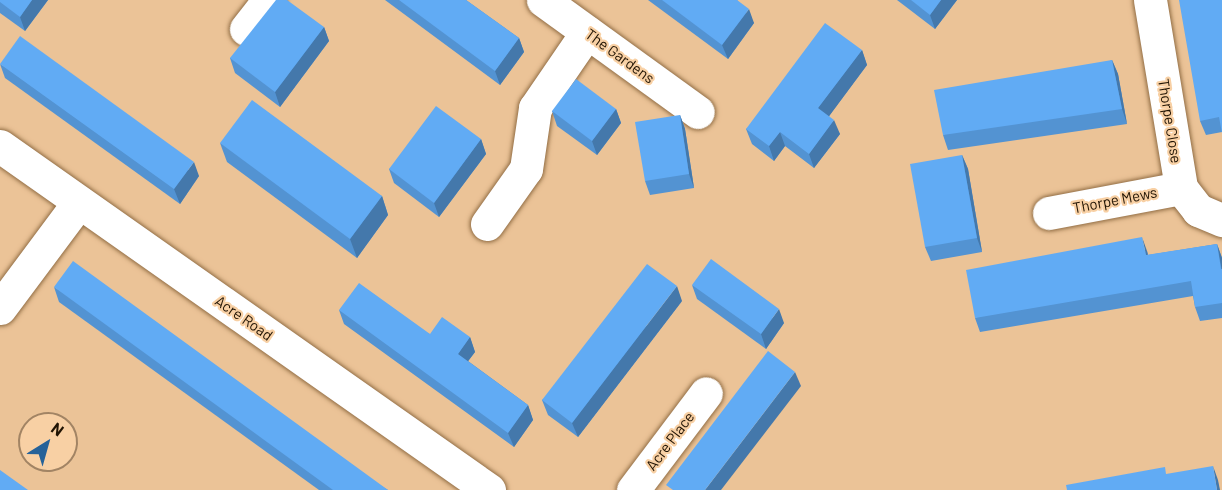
<!DOCTYPE html>
<style>
body{margin:0}
#map{position:relative;width:1222px;height:490px;overflow:hidden;background:#ebc397;font-family:Barlow,sans-serif}
div>[style]{position:absolute}
[style*='--x']{left:calc(var(--x)*1px);top:calc(var(--y)*1px);width:calc(var(--w)*1px);rotate:calc(var(--a)*1deg)}
.roads{filter:drop-shadow(0 0 2px #926e45) drop-shadow(0 0 2px #926e45)}
.minor>*{height:33px;margin:-16.5px;padding:0 16.5px;transform-origin:16.5px;border-radius:16.5px;background:#fff}
.wall>*{inset:0;background:#5393d2}
.shaded-wall>*{inset:0;background:#4478ab}
.building>*{inset:0;background:#61abf4}
span{translate:-50% -50%;white-space:nowrap;text-align:center;line-height:1.15;-webkit-text-stroke:4.5px #f8d0a4;paint-order:stroke}
.street-label{font-size:15px;color:#201303}
.north{position:absolute;left:18px;top:412px;width:60px;height:60px;box-sizing:border-box;background:#f8d0a4;border:2px solid #a28464;border-radius:50%;rotate:37deg;font-size:16px;font-weight:700;line-height:24px;text-align:center;color:#201303}
.north::after{content:'';display:block;margin:auto;width:21px;height:27px;background:#266299;clip-path:polygon(50% 0,100% 100%,50% 72%,0 100%)}
</style>
<div id="map">
<div class="roads">
<div class="minor">
<i style="--x:543;--y:0;--w:191;--a:35.9"></i>
<i style="--x:1150;--y:0;--w:191;--a:80.6"></i>
<i style="--x:1181;--y:188;--w:28;--a:52"></i>
<i style="--x:1198;--y:210;--w:26;--a:23"></i>
<i style="--x:246;--y:29;--w:37;--a:-52"></i>
<i style="--x:0;--y:146;--w:598;--a:35.13"></i>
<i style="--x:1049;--y:213;--w:134;--a:-10.7"></i>
<i style="--x:487;--y:224;--w:67;--a:-54.7"></i>
<i style="--x:526;--y:169;--w:62;--a:-81.6"></i>
<i style="--x:535;--y:108;--w:92;--a:-55.6"></i>
<i style="--x:0;--y:308;--w:132;--a:-53.3"></i>
<i style="--x:633;--y:490;--w:121;--a:-53"></i>
</div>
</div>
<div class="wall">
<i style="clip-path:polygon(0 0,48px 0,25px 31px,0 13px)"></i>
<i style="clip-path:polygon(385px 0,466px 0,519px 38px,524px 52px,500px 85px)"></i>
<i style="clip-path:polygon(648px 0,737px 0,754px 23px,728px 59px)"></i>
<i style="clip-path:polygon(897px 0,957px 0,935px 29px)"></i>
<i style="clip-path:polygon(1222px 0,1222px 132px,1206px 135px,1200px 121px)"></i>
<i style="clip-path:polygon(324px 27px,329px 41px,280px 107px,235px 73px,230px 58px)"></i>
<i style="clip-path:polygon(862px 50px,867px 65px,829px 116px,840px 134px,814px 168px,785px 146px,774px 161px,752px 144px,746px 129px)"></i>
<i style="clip-path:polygon(1112px 60px,1118px 74px,1127px 124px,948px 150px,943px 135px)"></i>
<i style="clip-path:polygon(0 64px,199px 176px,180px 204px,5px 78px)"></i>
<i style="clip-path:polygon(616px 109px,621px 123px,597px 155px,557px 126px,552px 111px)"></i>
<i style="clip-path:polygon(680px 115px,685px 129px,694px 188px,650px 195px,645px 181px)"></i>
<i style="clip-path:polygon(481px 139px,486px 154px,439px 217px,394px 183px,389px 169px)"></i>
<i style="clip-path:polygon(220px 143px,382px 196px,388px 215px,357px 258px,227px 162px)"></i>
<i style="clip-path:polygon(962px 155px,968px 169px,982px 252px,931px 261px,925px 247px)"></i>
<i style="clip-path:polygon(1217px 244px,1222px 258px,1222px 318px,1200px 321px,1195px 307px,1193px 296px,980px 332px,975px 318px,1147px 251px,1148px 255px)"></i>
<i style="clip-path:polygon(692px 285px,784px 323px,766px 349px,697px 299px)"></i>
<i style="clip-path:polygon(54px 287px,388px 490px,319px 490px,59px 302px)"></i>
<i style="clip-path:polygon(682px 301px,578px 437px,548px 415px,542px 400px)"></i>
<i style="clip-path:polygon(339px 310px,430px 334px,470px 337px,475px 352px,468px 361px,528px 405px,533px 420px,514px 447px,344px 324px)"></i>
</div>
<div class="shaded-wall">
<i style="clip-path:polygon(32px 0,48px 0,25px 31px,20px 17px)"></i>
<i style="clip-path:polygon(941px 0,957px 0,935px 29px,930px 15px)"></i>
<i style="clip-path:polygon(749px 9px,754px 23px,728px 59px,722px 45px)"></i>
<i style="clip-path:polygon(324px 27px,329px 41px,280px 107px,275px 92px)"></i>
<i style="clip-path:polygon(519px 38px,524px 52px,500px 85px,495px 71px)"></i>
<i style="clip-path:polygon(862px 50px,867px 65px,824px 123px,818px 108px)"></i>
<i style="clip-path:polygon(1112px 60px,1118px 74px,1127px 124px,1122px 109px)"></i>
<i style="clip-path:polygon(616px 109px,621px 123px,597px 155px,592px 141px)"></i>
<i style="clip-path:polygon(680px 115px,685px 129px,694px 188px,689px 174px)"></i>
<i style="clip-path:polygon(834px 120px,840px 134px,814px 168px,809px 154px)"></i>
<i style="clip-path:polygon(780px 132px,785px 146px,774px 161px,769px 146px)"></i>
<i style="clip-path:polygon(481px 139px,486px 154px,439px 217px,434px 203px)"></i>
<i style="clip-path:polygon(962px 155px,968px 169px,982px 252px,977px 238px)"></i>
<i style="clip-path:polygon(194px 162px,199px 176px,180px 204px,174px 189px)"></i>
<i style="clip-path:polygon(382px 196px,388px 215px,357px 258px,350px 239px)"></i>
<i style="clip-path:polygon(1142px 237px,1147px 251px,1151px 269px,1146px 255px)"></i>
<i style="clip-path:polygon(1217px 244px,1222px 258px,1222px 271px)"></i>
<i style="clip-path:polygon(677px 286px,682px 301px,578px 437px,572px 423px)"></i>
<i style="clip-path:polygon(779px 309px,784px 323px,766px 349px,761px 334px)"></i>
<i style="clip-path:polygon(470px 337px,475px 352px,463px 368px,458px 354px)"></i>
<i style="clip-path:polygon(795px 372px,801px 386px,721px 490px,705px 490px)"></i>
<i style="clip-path:polygon(528px 405px,533px 420px,514px 447px,508px 433px)"></i>
<i style="clip-path:polygon(1213px 466px,1218px 480px,1220px 490px,1217px 490px)"></i>
</div>
<div class="building">
<i style="clip-path:polygon(0 0,32px 0,20px 17px,0 2px)"></i>
<i style="clip-path:polygon(276px 0,287px 0,324px 27px,275px 92px,230px 58px)"></i>
<i style="clip-path:polygon(399px 0,466px 0,519px 38px,495px 71px)"></i>
<i style="clip-path:polygon(662px 0,737px 0,749px 9px,722px 45px)"></i>
<i style="clip-path:polygon(911px 0,941px 0,930px 15px)"></i>
<i style="clip-path:polygon(1179px 0,1222px 0,1222px 133px,1219px 117px,1200px 121px)"></i>
<i style="clip-path:polygon(825px 23px,862px 50px,818px 108px,834px 120px,809px 154px,780px 132px,769px 146px,746px 129px)"></i>
<i style="clip-path:polygon(20px 36px,194px 162px,174px 189px,0 64px)"></i>
<i style="clip-path:polygon(1112px 60px,1122px 109px,943px 135px,934px 90px)"></i>
<i style="clip-path:polygon(576px 79px,616px 109px,592px 141px,552px 111px)"></i>
<i style="clip-path:polygon(252px 100px,382px 196px,350px 239px,220px 143px)"></i>
<i style="clip-path:polygon(436px 106px,481px 139px,434px 203px,389px 169px)"></i>
<i style="clip-path:polygon(680px 115px,689px 174px,645px 181px,635px 122px)"></i>
<i style="clip-path:polygon(962px 155px,977px 238px,925px 247px,910px 164px)"></i>
<i style="clip-path:polygon(1142px 237px,1146px 255px,1217px 244px,1221px 269px,1222px 269px,1222px 303px,1195px 307px,1191px 281px,975px 318px,966px 270px)"></i>
<i style="clip-path:polygon(711px 259px,779px 309px,761px 334px,692px 285px)"></i>
<i style="clip-path:polygon(73px 261px,388px 490px,333px 490px,54px 287px)"></i>
<i style="clip-path:polygon(647px 264px,677px 286px,572px 423px,542px 400px)"></i>
<i style="clip-path:polygon(359px 283px,430px 334px,442px 317px,470px 337px,458px 354px,528px 405px,508px 433px,339px 310px)"></i>
<i style="clip-path:polygon(768px 351px,795px 372px,705px 490px,673px 490px,666px 485px)"></i>
<i style="clip-path:polygon(1213px 466px,1217px 490px,1067px 490px,1066px 485px,1165px 467px,1166px 474px)"></i>
<i style="clip-path:polygon(0 470px,28px 490px,0 490px)"></i>
</div>
<div class="street-label">
<span style="left:620px;top:56px;rotate:36deg">The Gardens</span>
<span style="left:1170px;top:121px;rotate:81deg">Thorpe Close</span>
<span style="left:1115px;top:200px;rotate:-11deg">Thorpe Mews</span>
<span style="left:244px;top:318px;rotate:35deg">Acre Road</span>
<span style="left:670px;top:441px;rotate:-53deg">Acre Place</span>
</div>
<div class="north">N</div>
</div>
